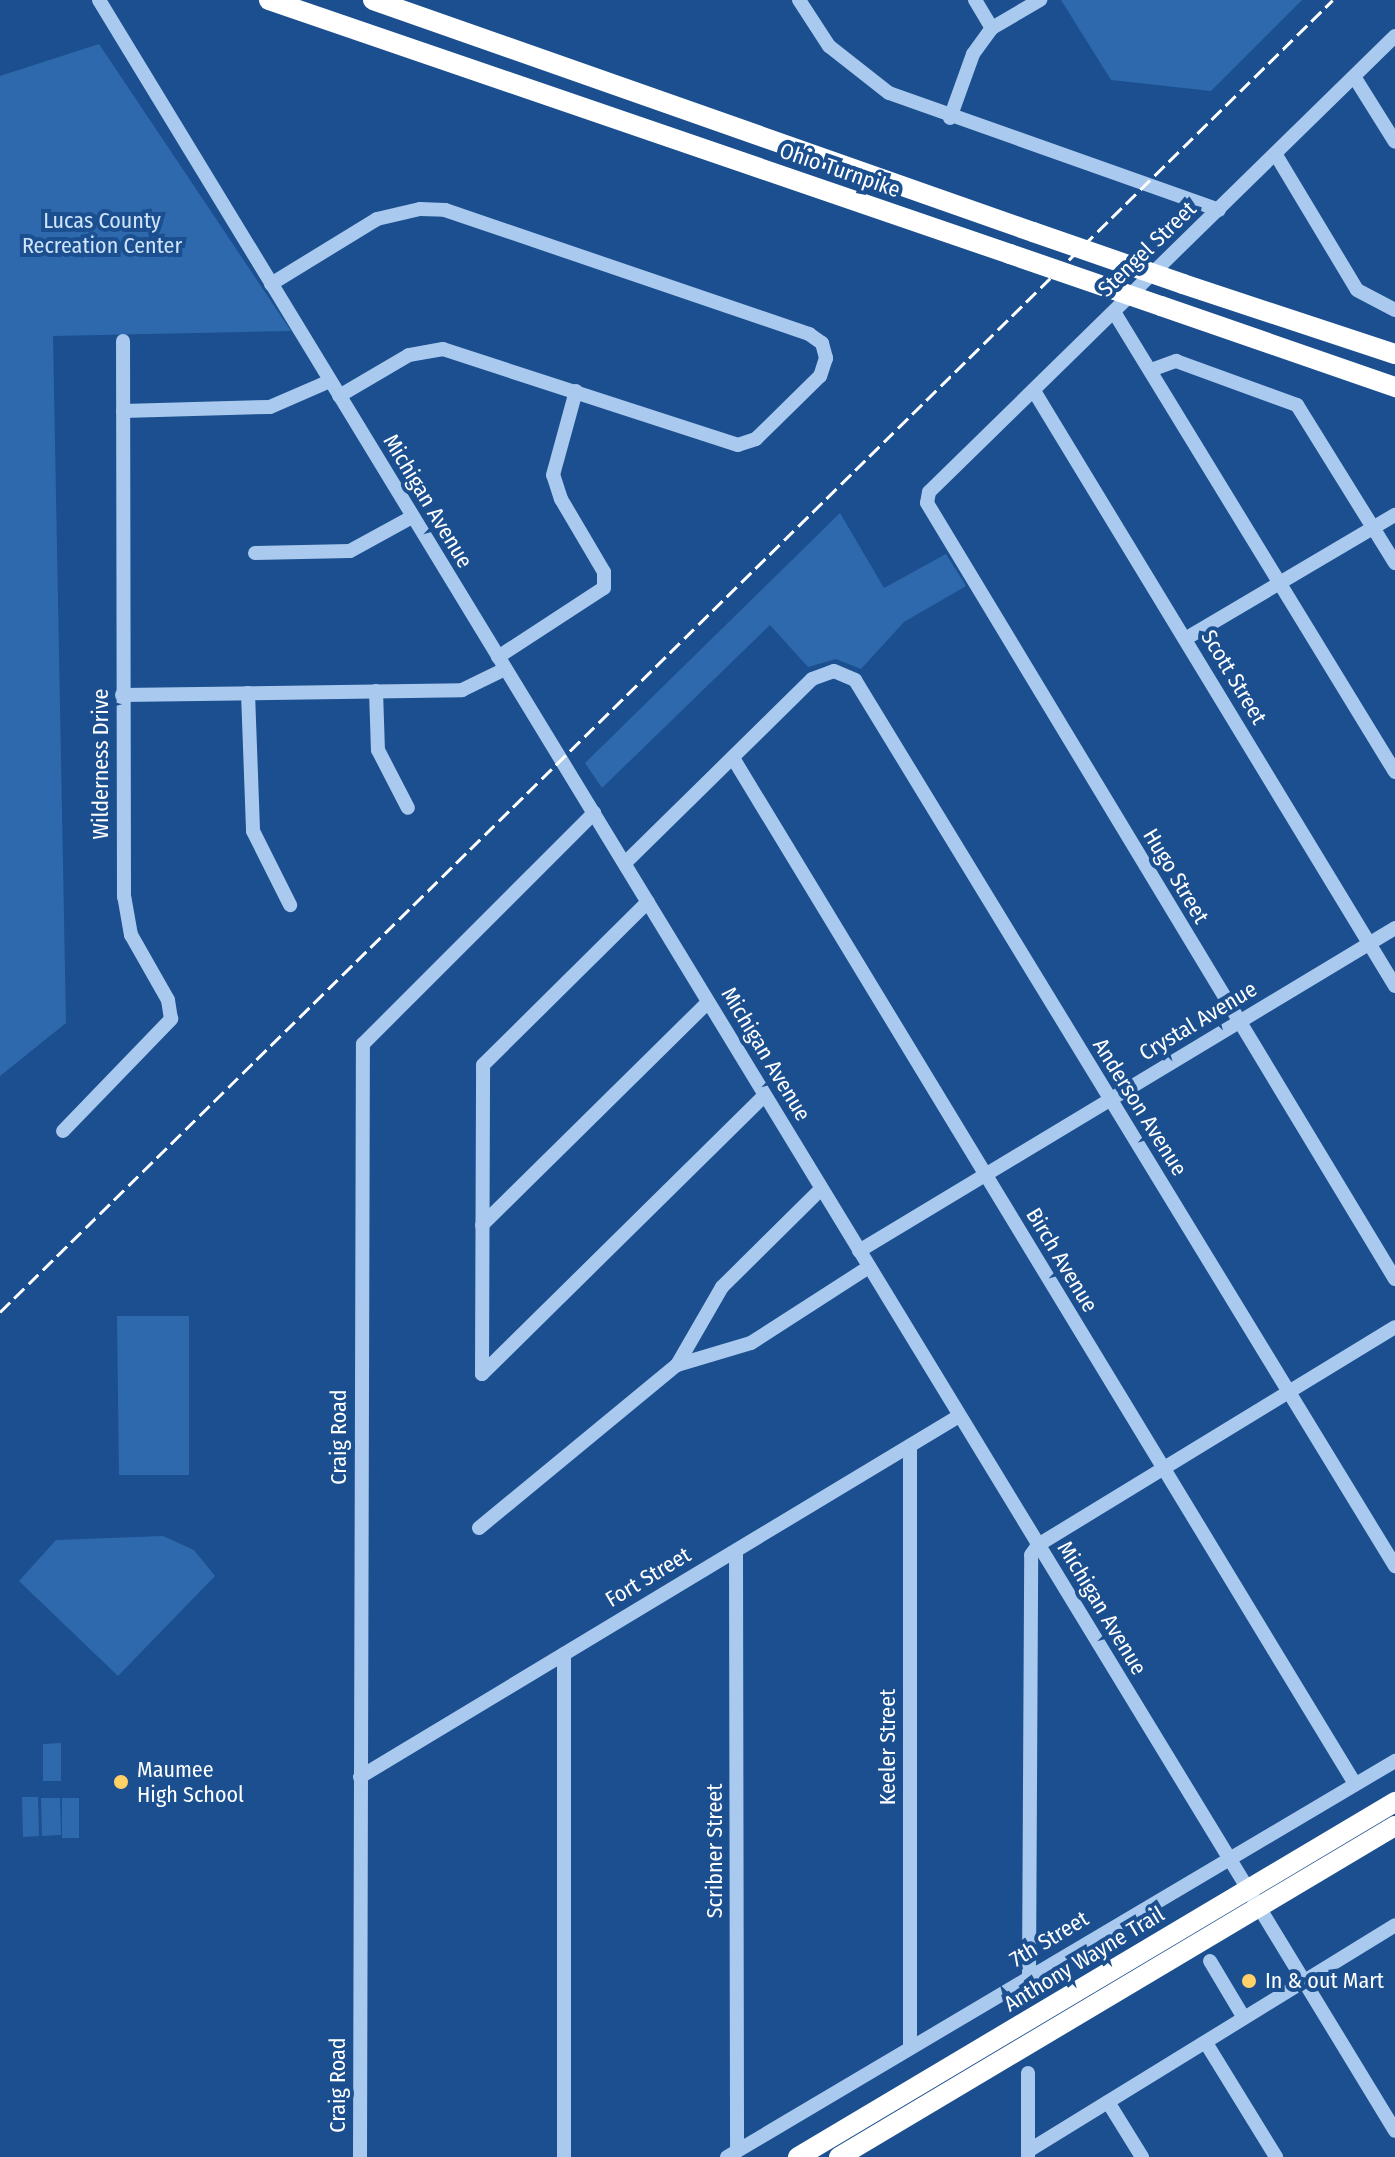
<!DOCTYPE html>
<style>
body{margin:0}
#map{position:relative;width:1395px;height:2157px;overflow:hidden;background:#1b4f8f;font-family:"Fira Sans Condensed",sans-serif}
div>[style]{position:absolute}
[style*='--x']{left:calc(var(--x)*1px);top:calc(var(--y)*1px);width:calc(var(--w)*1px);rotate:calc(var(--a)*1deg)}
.green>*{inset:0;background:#2e69ad}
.minor>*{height:14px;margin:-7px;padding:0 7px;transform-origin:7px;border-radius:7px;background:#a9c9ee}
.highway>*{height:20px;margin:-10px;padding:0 10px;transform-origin:10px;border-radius:10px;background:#fff}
.rail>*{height:3px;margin-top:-1.5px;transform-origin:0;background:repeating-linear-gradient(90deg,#fff 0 14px,transparent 0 20px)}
.highway-bridge>*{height:20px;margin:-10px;padding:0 10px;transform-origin:10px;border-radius:10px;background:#fff}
.dots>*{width:22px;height:22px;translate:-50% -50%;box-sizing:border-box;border:4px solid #1b4f8f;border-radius:50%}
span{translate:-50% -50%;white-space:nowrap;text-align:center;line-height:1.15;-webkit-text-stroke:8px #1b4f8f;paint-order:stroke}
.street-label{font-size:22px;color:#fff}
.park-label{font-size:22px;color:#cfe3fa}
.poi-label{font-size:22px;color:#fff}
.left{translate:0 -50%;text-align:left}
</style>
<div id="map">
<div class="green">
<i style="clip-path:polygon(1061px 0,1302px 0,1211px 91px,1111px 80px)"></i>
<i style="clip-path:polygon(99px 44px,291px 331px,53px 336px,66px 1023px,0 1076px,0 76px)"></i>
<i style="clip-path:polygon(840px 513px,884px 588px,946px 554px,966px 586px,904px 622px,861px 669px,836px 659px,808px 667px,770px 625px,602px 788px,585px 763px)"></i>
<i style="clip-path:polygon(189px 1316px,189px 1475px,119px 1475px,117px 1316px)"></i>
<i style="clip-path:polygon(163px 1536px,194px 1550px,215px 1576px,118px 1676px,19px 1581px,56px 1540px)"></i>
<i style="clip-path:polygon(61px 1743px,61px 1781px,43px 1781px,43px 1744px)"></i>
<i style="clip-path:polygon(22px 1797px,38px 1797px,39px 1836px,23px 1837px)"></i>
<i style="clip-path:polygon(41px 1798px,60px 1798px,61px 1835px,42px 1836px)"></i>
<i style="clip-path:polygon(62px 1798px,79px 1798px,79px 1838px,62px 1838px)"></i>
</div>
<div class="minor">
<i style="--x:99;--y:0;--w:2494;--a:58.69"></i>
<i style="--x:799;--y:0;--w:55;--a:56.9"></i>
<i style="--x:829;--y:46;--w:76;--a:38.1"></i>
<i style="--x:889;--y:93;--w:350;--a:19.5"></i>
<i style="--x:975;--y:0;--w:33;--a:59"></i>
<i style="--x:1395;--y:36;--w:652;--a:135.62"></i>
<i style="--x:929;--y:492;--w:11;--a:100"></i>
<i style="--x:927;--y:503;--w:906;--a:58.91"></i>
<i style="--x:1355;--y:78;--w:75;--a:58"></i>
<i style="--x:950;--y:118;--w:68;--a:-70.2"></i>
<i style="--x:973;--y:54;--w:32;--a:-54"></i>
<i style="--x:992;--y:28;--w:56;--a:-30.3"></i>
<i style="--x:1276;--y:155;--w:157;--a:59"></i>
<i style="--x:1357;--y:290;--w:43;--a:27.8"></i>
<i style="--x:271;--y:284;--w:124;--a:-31.5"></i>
<i style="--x:377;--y:219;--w:44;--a:-13.1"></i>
<i style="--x:420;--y:209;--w:25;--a:2"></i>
<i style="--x:445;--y:210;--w:385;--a:18.8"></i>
<i style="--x:809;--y:334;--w:16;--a:35"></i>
<i style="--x:822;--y:343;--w:16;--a:75"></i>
<i style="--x:826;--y:358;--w:19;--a:108"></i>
<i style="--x:820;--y:376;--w:90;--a:135.5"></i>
<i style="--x:756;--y:439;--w:19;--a:162"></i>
<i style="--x:738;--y:445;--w:310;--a:-162"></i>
<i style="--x:443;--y:349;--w:35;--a:170"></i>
<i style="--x:409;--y:355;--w:81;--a:149.6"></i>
<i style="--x:1114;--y:312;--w:539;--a:58.58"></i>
<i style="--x:1151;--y:370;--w:27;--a:-20"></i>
<i style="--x:1176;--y:361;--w:129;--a:20"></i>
<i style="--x:1297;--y:405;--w:186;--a:58.2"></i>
<i style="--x:1034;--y:391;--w:696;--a:58.75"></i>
<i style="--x:123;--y:411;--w:147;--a:-1.6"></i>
<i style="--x:270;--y:407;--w:65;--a:-23.4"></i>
<i style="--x:255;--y:553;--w:95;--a:-1.2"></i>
<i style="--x:350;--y:551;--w:71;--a:-28.7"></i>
<i style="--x:1185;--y:639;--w:244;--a:-30.6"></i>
<i style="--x:498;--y:657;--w:126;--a:-33.1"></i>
<i style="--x:604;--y:588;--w:16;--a:-90"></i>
<i style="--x:604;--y:572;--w:85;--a:-120.5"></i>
<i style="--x:561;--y:499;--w:25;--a:-108"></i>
<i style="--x:553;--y:475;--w:87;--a:-74.7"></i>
<i style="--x:376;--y:691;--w:59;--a:88.1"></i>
<i style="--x:378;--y:750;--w:65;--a:62.7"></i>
<i style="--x:248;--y:693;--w:138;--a:87.9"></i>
<i style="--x:253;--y:831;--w:83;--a:63.4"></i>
<i style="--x:122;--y:695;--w:340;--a:-0.8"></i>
<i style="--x:462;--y:690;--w:48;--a:-26"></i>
<i style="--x:733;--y:758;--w:1200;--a:58.77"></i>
<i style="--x:625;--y:863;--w:262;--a:-44.5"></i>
<i style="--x:812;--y:679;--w:23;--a:-20"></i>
<i style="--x:834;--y:671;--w:23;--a:23"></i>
<i style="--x:855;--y:680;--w:1038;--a:58.64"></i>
<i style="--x:63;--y:1131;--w:156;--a:-46"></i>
<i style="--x:171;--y:1019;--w:19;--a:-99"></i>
<i style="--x:168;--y:1000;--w:75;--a:-119.6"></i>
<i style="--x:131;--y:935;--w:39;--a:-100"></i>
<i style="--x:124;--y:897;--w:556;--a:-90.1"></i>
<i style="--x:482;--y:1225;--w:317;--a:-44.6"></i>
<i style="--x:859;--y:1251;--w:626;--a:-31.07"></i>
<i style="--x:677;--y:1365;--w:77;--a:-16.6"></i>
<i style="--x:751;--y:1343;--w:140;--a:-32.8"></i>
<i style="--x:482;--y:1374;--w:309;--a:-89.8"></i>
<i style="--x:483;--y:1065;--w:232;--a:-44.7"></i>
<i style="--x:482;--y:1374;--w:397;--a:-44.6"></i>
<i style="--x:479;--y:1528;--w:256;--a:-39.5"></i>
<i style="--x:677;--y:1365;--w:90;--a:-60"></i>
<i style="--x:722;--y:1287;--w:139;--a:-44.7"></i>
<i style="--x:736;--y:1551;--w:600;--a:89.9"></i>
<i style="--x:564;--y:1654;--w:503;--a:90"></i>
<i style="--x:360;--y:1777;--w:699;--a:-31.08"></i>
<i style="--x:1210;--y:1961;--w:66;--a:59.2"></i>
<i style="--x:1029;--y:1976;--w:421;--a:-89.7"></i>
<i style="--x:1031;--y:1555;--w:12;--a:-55"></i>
<i style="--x:1038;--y:1545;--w:418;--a:-31.4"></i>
<i style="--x:1206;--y:2043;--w:134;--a:58.4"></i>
<i style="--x:910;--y:2048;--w:602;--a:-90"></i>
<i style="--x:1028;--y:2073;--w:84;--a:90"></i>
<i style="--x:1108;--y:2102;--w:65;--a:58.3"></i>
<i style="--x:1028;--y:2151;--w:431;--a:-31.6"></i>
<i style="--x:360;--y:2157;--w:1113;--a:-89.85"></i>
<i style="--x:363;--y:1044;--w:327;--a:-45"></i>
<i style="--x:727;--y:2157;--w:777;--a:-30.66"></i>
</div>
<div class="highway">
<i style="--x:269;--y:0;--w:783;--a:18.92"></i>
<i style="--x:373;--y:0;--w:700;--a:19.37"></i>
<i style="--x:1183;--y:284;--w:223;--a:18.3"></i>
<i style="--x:1161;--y:306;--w:248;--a:19.1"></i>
<i style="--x:798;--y:2157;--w:695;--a:-30.74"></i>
<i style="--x:839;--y:2157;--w:647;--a:-30.77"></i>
</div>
<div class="rail">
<i style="--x:0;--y:1312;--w:1870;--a:-44.55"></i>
</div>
<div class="highway-bridge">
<i style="--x:1033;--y:232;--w:159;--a:19.1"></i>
<i style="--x:1010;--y:254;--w:160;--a:19"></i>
</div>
<div class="dots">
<i style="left:121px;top:1782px;background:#ffd166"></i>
<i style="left:1249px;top:1981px;background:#ffd166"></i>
</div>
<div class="street-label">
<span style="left:840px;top:170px;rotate:19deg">Ohio Turnpike</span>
<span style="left:1147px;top:249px;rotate:-44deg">Stengel Street</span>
<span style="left:428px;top:501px;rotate:59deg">Michigan Avenue</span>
<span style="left:1234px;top:677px;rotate:59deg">Scott Street</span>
<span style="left:101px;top:764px;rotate:-90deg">Wilderness Drive</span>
<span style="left:1176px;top:876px;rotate:59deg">Hugo Street</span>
<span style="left:1198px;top:1021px;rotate:-31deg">Crystal Avenue</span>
<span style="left:766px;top:1054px;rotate:59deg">Michigan Avenue</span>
<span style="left:1140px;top:1107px;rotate:58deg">Anderson Avenue</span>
<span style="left:1062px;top:1260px;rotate:59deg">Birch Avenue</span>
<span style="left:339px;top:1437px;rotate:-90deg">Craig Road</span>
<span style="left:648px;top:1577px;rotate:-31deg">Fort Street</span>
<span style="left:1102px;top:1608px;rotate:59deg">Michigan Avenue</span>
<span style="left:888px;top:1747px;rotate:-90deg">Keeler Street</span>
<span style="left:715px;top:1851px;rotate:-90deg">Scribner Street</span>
<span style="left:1049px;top:1939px;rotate:-31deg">7th Street</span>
<span style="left:1084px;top:1959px;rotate:-31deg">Anthony Wayne Trail</span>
<span style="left:338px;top:2085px;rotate:-90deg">Craig Road</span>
</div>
<div class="park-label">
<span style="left:102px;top:233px">Lucas County<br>Recreation Center</span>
</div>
<div class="poi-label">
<span class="left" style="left:137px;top:1782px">Maumee<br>High School</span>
<span class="left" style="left:1265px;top:1981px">In &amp; out Mart</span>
</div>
</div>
